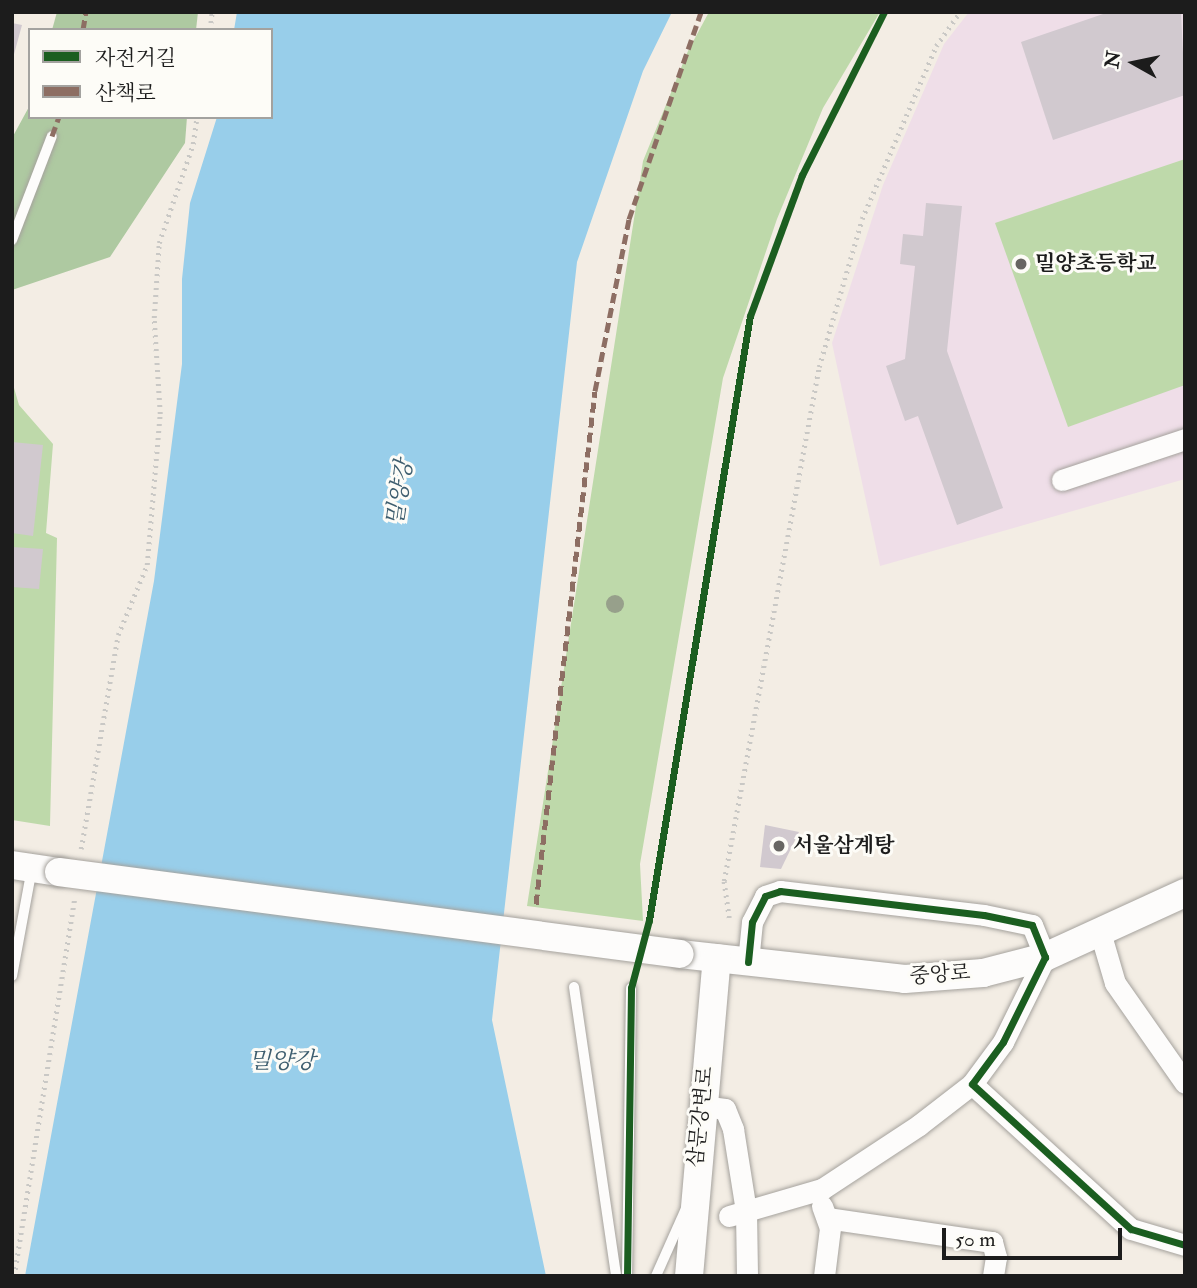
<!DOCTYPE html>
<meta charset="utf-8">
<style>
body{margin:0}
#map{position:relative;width:1197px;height:1288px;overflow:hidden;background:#f3ede4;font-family:"IM FELL Double Pica","Noto Serif KR",serif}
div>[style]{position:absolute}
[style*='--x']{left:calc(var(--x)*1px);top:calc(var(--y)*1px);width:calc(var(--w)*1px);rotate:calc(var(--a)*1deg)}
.built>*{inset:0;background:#efdee8}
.green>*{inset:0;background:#bed9aa}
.forest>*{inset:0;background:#aec9a1}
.water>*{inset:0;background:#98ceea}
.building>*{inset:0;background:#d1c9cf}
.path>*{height:4.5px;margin-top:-2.25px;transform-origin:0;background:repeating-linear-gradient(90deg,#c9c8c5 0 2px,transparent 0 7px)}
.roads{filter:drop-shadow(0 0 2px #a5a29d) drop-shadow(0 0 2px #a5a29d)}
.lane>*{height:10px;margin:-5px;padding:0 5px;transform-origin:5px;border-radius:5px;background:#fdfcfb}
.street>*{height:21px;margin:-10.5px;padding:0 10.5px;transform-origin:10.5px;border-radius:10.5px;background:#fdfcfb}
.secondary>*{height:28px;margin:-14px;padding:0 14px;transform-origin:14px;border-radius:14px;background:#fdfcfb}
.bridges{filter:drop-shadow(0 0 2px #a5a29d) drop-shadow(0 0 2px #a5a29d)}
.secondary-bridge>*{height:28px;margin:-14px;padding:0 14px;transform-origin:14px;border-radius:14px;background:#fdfcfb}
.quiet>*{height:5px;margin-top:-2.5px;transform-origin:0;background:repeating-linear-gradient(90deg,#8d6e63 0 10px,transparent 0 15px)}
.cycleway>*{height:7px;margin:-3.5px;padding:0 3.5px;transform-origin:3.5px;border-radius:3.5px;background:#1b5e20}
.trees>*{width:18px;height:18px;margin:-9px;border-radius:50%;background:#97a08b}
.dots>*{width:19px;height:19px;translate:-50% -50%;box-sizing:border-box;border:4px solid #fdfcf7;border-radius:50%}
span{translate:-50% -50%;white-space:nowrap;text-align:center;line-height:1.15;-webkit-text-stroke:6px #fdfcf7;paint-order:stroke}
.poi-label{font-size:21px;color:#1c1c1c;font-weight:700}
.left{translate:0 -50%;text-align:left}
.street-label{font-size:21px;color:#1c1c1c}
.water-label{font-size:23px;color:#3e5e6f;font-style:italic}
.frame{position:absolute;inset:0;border:14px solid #1c1c1c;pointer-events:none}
.legend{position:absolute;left:28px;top:28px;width:245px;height:91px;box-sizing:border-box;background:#fdfcf7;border:2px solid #a3a29f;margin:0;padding:9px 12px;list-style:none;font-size:21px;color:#1c1c1c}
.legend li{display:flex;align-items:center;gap:14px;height:35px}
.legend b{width:35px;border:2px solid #a3a29f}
.north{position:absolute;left:1099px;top:28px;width:70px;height:70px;-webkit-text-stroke:5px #fdfcf7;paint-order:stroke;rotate:279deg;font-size:19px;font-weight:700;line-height:28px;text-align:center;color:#1c1c1c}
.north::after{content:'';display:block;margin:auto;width:24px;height:32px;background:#1c1c1c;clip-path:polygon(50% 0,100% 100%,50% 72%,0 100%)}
.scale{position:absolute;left:942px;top:1228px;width:180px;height:32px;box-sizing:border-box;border:4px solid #1c1c1c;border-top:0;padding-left:9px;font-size:21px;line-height:24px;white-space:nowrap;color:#1c1c1c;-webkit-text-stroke:5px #fdfcf7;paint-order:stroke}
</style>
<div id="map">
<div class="built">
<i style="clip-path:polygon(969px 12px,1185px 12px,1185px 479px,880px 566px,832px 343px,883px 185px,944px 44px)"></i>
</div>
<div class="green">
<i style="clip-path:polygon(709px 12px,880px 12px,823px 108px,777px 219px,723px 378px,640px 864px,643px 921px,527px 906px,643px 161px,688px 51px)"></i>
<i style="clip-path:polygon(1185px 159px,1185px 385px,1068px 427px,995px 223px)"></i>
<i style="clip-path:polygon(12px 381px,19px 405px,53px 444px,46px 533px,57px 538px,50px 826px,12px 820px)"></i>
</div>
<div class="forest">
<i style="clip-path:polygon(57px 12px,198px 12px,196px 30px,52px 30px)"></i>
<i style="clip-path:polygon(30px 105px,30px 117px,187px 117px,185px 143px,110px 257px,12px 290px,12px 138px)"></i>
</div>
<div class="water">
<i style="clip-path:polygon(237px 12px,672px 12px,643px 71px,577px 262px,492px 1020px,546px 1276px,25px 1276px,154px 581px,182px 364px,182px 279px,190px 203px,217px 117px,271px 117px,271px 30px,234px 30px)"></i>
</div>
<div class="building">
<i style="clip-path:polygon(1109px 12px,1181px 12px,1185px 95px,1053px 140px,1021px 42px)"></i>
<i style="clip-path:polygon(12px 23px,22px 25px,13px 58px,12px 58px)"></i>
<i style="clip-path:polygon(926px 203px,962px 206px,947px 351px,1003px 508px,957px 525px,918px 416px,905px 421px,886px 366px,905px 359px,915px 266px,900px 264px,903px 234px,923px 236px)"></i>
<i style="clip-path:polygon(12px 442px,43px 445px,33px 536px,12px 533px)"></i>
<i style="clip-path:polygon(12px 547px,43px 549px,39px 589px,12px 587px)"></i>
<i style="clip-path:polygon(765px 825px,799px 832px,781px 869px,760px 867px)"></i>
</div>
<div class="path">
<i style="--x:210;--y:30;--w:18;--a:-84"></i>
<i style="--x:81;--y:849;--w:217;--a:-80.2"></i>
<i style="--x:118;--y:635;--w:76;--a:-67.5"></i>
<i style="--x:147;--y:565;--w:152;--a:-85.1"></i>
<i style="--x:160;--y:414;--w:96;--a:-93.6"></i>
<i style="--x:154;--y:318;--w:75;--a:-86.2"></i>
<i style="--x:159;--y:243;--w:105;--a:-71"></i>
<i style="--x:193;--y:144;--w:27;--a:-82"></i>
<i style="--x:729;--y:918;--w:37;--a:-98"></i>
<i style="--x:724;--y:881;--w:523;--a:-79.53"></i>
<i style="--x:819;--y:367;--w:154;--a:-73.8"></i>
<i style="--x:862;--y:219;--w:188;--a:-66.8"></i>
<i style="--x:936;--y:46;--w:42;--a:-54.8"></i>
<i style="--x:648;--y:926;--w:618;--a:-80.51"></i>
<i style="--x:750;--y:316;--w:150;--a:-69.8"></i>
<i style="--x:802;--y:175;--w:182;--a:-63.3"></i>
<i style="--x:14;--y:1276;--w:381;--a:-80.9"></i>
</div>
<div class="roads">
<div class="lane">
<i style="--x:12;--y:240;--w:111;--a:-69"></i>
<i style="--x:12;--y:976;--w:110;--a:-79.5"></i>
<i style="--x:574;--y:987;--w:292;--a:81.7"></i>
<i style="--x:627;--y:1276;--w:288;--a:-89.2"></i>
<i style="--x:656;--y:1276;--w:71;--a:-66"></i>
</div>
<div class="street">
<i style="--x:1062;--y:480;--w:130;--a:-18.4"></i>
<i style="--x:1100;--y:932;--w:53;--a:73.6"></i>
<i style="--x:1115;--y:983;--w:122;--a:55"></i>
<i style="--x:748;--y:962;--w:40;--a:-84.3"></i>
<i style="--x:752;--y:922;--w:29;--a:-63"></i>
<i style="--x:765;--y:896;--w:16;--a:-18"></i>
<i style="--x:780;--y:891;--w:205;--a:6.7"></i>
<i style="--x:984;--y:915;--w:49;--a:11.8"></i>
<i style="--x:1032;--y:925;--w:35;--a:68"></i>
<i style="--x:1045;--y:957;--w:95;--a:116.3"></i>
<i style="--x:1003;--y:1042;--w:52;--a:126.4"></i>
<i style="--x:972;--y:1084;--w:215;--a:42.4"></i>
<i style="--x:1131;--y:1229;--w:56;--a:16.5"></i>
<i style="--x:702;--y:1106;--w:23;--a:7"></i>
<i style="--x:725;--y:1109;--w:22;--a:68"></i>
<i style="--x:733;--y:1129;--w:83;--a:81"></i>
<i style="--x:746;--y:1211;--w:65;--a:89.1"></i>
<i style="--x:822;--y:1206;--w:23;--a:70"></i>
<i style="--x:830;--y:1228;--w:48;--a:97.1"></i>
<i style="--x:729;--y:1216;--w:97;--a:-16.2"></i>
<i style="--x:822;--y:1189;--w:116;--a:-33.4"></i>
<i style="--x:919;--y:1125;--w:67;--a:-37.7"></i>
<i style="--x:827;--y:1218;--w:167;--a:8.3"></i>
<i style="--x:992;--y:1242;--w:16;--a:75"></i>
<i style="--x:996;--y:1257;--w:19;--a:99"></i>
</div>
<div class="secondary">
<i style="--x:12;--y:865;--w:48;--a:8.5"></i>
<i style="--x:680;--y:954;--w:226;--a:6.3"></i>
<i style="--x:905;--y:979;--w:78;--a:-4.4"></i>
<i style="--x:983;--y:973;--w:64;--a:-14.5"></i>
<i style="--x:1045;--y:957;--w:154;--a:-24.6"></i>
<i style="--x:689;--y:1276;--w:319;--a:-85"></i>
</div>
</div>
<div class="bridges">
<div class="secondary-bridge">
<i style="--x:59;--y:872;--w:626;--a:7.52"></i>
</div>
</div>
<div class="quiet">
<i style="--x:83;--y:30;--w:18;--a:-81"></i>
<i style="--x:52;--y:136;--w:20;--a:-70"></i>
<i style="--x:536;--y:904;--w:516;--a:-83.44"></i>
<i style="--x:595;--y:391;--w:175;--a:-78.8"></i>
<i style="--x:629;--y:219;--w:219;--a:-70.8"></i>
</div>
<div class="cycleway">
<i style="--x:748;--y:962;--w:40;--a:-84.3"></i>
<i style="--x:752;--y:922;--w:29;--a:-63"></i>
<i style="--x:765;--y:896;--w:16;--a:-18"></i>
<i style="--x:780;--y:891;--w:205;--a:6.7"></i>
<i style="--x:984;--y:915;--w:49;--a:11.8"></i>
<i style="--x:1032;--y:925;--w:35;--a:68"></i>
<i style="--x:1045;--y:957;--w:95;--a:116.3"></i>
<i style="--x:1003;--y:1042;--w:52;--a:126.4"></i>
<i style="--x:972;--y:1084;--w:215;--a:42.4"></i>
<i style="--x:1131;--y:1229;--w:56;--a:16.5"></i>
<i style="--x:627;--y:1276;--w:288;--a:-89.2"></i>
<i style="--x:631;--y:988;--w:70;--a:-75.2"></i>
<i style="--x:649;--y:920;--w:612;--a:-80.51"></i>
<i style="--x:750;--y:316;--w:150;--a:-69.8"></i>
<i style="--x:802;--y:175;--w:182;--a:-63.3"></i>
</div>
<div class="trees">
<i style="left:615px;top:604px"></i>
</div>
<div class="dots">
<i style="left:1021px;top:264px;background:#676562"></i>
<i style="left:779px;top:846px;background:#676562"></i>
</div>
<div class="poi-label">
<span class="left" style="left:1035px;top:264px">밀양초등학교</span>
<span class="left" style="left:793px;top:846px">서울삼계탕</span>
</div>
<div class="street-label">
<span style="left:940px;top:975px;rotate:-4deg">중앙로</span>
<span style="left:701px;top:1117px;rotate:-84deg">삼문강변로</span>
</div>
<div class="water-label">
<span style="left:400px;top:493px;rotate:-81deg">밀양강</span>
<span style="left:282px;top:1061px">밀양강</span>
</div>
<div class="frame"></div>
<ul class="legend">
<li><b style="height:9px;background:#1b5e20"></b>자전거길</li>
<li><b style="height:9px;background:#8d6e63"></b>산책로</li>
</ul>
<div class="north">N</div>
<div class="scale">50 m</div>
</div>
